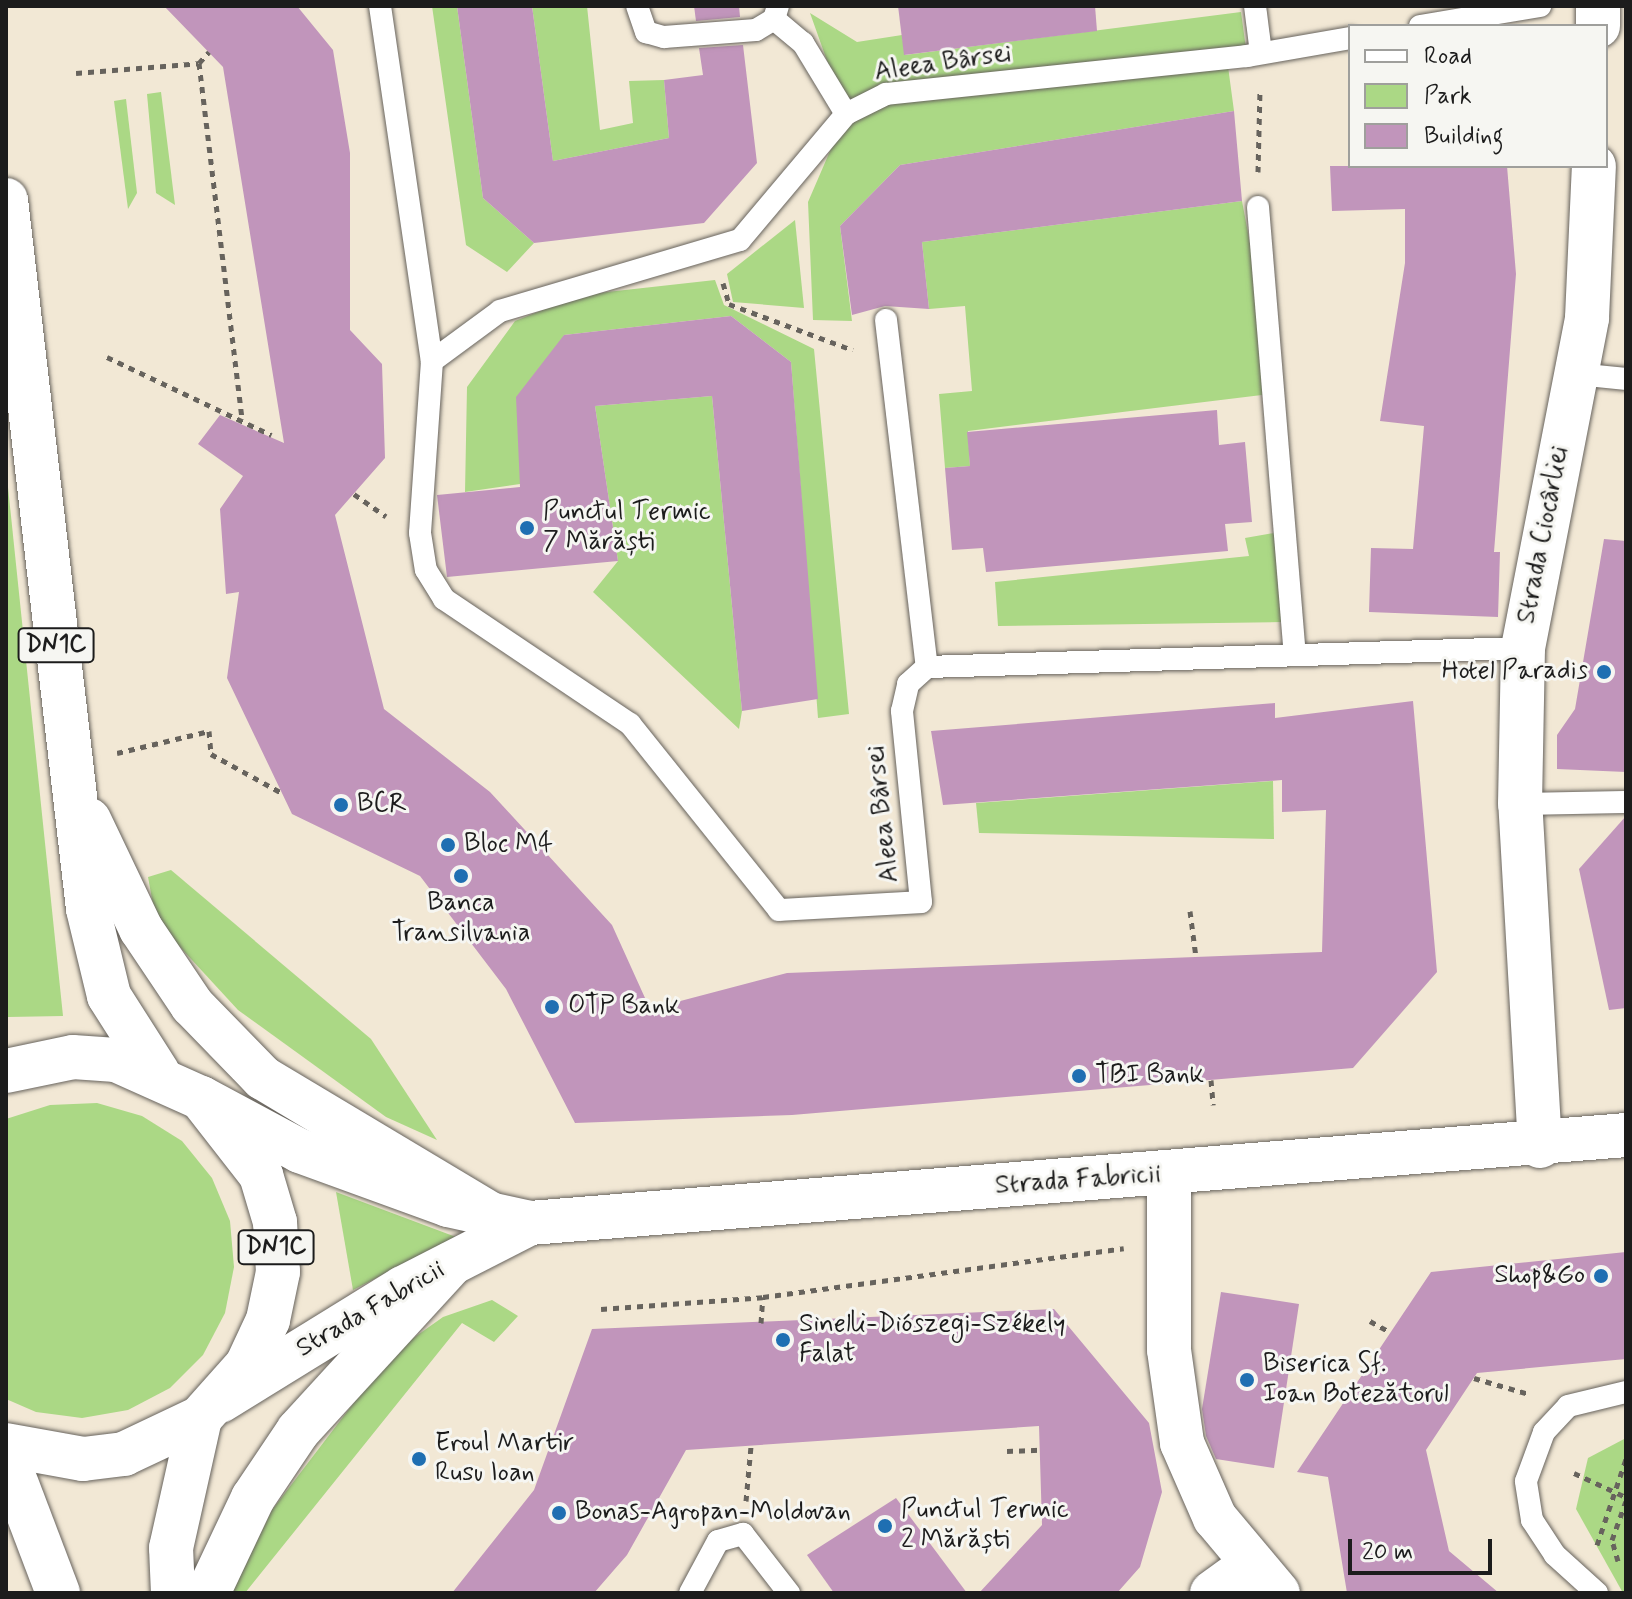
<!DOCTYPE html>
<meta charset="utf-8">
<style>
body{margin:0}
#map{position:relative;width:1632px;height:1599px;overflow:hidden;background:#f2e8d5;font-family:Mynerve,sans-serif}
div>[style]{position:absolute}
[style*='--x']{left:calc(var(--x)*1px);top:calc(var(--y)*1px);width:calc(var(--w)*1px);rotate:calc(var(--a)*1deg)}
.green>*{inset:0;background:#abd885}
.building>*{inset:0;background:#c195bb}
.path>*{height:5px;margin-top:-2.5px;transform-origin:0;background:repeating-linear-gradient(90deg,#67635d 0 6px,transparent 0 12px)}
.roads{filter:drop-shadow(0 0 2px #67635d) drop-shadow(0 0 2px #67635d)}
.service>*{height:22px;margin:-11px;padding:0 11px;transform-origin:11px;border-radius:11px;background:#fff}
.minor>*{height:44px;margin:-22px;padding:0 22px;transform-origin:22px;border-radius:22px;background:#fff}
.tertiary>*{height:44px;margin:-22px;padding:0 22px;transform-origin:22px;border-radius:22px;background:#fff}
.secondary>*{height:44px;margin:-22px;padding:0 22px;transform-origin:22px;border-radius:22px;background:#fff}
.primary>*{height:44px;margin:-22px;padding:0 22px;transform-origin:22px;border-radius:22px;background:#fff}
.dots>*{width:22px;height:22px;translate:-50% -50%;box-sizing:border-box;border:4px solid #f6f6f2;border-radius:50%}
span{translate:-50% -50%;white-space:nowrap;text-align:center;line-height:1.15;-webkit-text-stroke:6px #f6f6f2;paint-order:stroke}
.shield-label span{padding:2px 6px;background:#f6f6f2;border:2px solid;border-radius:6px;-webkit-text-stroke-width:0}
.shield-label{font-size:24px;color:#1c1c1c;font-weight:700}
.street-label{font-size:26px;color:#1c1c1c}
.poi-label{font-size:26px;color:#1c1c1c}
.left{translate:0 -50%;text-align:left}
.right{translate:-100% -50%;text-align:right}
.frame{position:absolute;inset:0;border:8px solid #1c1c1c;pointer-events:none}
.legend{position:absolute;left:1348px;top:24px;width:260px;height:144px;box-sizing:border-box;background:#f6f6f2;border:2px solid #9f9f9c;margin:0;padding:10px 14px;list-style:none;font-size:24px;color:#1c1c1c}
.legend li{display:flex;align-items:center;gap:16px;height:40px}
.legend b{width:40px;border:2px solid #9f9f9c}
.scale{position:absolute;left:1348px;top:1539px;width:144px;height:36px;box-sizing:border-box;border:4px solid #1c1c1c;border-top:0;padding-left:10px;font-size:24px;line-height:28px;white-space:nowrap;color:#1c1c1c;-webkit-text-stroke:6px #f6f6f2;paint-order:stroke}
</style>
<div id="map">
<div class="green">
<i style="clip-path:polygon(432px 6px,457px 6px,483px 198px,534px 243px,507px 272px,466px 245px)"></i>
<i style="clip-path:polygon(532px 6px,587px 6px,600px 130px,633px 123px,629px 81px,664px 80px,669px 138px,553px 161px)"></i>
<i style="clip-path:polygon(1241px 12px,1247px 56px,1227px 59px,1234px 111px,900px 165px,840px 226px,852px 321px,813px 320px,808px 202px,846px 114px,810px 13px,857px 42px,902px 35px,905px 55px)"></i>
<i style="clip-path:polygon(161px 92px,175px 205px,156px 193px,147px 94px)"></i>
<i style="clip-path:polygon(126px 99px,137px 193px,128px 209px,114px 101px)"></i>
<i style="clip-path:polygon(1242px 201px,1278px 393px,968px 431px,970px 466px,945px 468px,939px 394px,972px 391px,965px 306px,929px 309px,922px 242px)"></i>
<i style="clip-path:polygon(795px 220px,804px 308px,733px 302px,727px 274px)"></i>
<i style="clip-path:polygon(715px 280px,724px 305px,814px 349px,849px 714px,818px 718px,791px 362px,731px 316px,564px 335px,520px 484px,465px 492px,467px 387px,515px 321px,580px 295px)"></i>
<i style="clip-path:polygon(712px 396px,742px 711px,739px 729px,593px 592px,618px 561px,595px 406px)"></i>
<i style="clip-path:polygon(6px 468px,63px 1016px,8px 1017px)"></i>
<i style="clip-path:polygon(1274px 533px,1282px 622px,998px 626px,995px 582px,1249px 556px,1245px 538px)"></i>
<i style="clip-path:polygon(1273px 781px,1274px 839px,979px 833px,976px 803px)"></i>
<i style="clip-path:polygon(171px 870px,371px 1039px,437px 1140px,386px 1117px,238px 1010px,156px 921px,148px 877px)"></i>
<i style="clip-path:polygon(97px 1103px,142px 1116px,182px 1141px,212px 1178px,230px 1221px,234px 1267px,225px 1313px,203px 1355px,170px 1388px,128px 1410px,82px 1418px,36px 1412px,6px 1399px,6px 1119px,50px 1105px)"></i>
<i style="clip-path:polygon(336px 1192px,456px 1237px,353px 1290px)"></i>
<i style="clip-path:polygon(492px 1300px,518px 1316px,494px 1342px,462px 1323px,245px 1593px,232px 1593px,272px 1510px,391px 1354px,443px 1317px)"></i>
<i style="clip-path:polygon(1626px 1438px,1626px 1593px,1623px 1593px,1576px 1509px,1588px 1458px)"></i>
</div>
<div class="building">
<i style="clip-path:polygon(164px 6px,297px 6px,333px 50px,350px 153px,350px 330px,382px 364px,385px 458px,335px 515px,384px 709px,490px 792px,612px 925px,650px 1009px,787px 973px,1322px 952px,1326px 810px,1282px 812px,1282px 780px,943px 805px,931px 731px,1275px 703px,1275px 718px,1413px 701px,1437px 972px,1353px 1068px,792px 1115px,575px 1123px,506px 989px,420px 876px,292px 814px,227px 678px,239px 592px,226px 594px,220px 509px,243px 476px,198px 444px,220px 415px,284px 443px,223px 67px)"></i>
<i style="clip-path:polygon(457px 6px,532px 6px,553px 161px,669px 138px,664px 80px,703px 75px,699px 48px,743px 45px,757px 163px,704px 223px,534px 243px,483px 198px)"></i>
<i style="clip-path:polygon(694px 6px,739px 6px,740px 17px,696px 21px)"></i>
<i style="clip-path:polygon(898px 6px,1095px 6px,1097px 31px,904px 55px)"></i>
<i style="clip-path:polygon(1234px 111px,1242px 201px,922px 242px,929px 309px,885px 306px,852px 315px,840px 226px,900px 165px)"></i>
<i style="clip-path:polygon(1330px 166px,1507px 166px,1516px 274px,1494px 552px,1500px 552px,1498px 617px,1369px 612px,1371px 548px,1413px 549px,1424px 426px,1380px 421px,1405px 263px,1405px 209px,1332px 211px)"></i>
<i style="clip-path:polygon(731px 316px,791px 362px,818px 699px,742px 711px,712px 396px,595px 406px,618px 561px,447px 577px,437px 495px,520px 487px,516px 397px,564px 335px)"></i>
<i style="clip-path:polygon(1217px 410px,1219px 445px,1245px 442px,1252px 522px,1225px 524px,1228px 551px,986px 572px,983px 548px,952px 550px,945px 468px,970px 466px,967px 432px)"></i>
<i style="clip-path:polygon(1604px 539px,1626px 541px,1626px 772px,1557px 769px,1557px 735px,1575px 709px)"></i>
<i style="clip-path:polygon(1626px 816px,1626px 1008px,1609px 1010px,1579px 869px)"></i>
<i style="clip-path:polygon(1626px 1252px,1626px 1359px,1477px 1373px,1426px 1450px,1449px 1551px,1499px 1593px,1347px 1593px,1328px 1477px,1297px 1472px,1431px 1272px)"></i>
<i style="clip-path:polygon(1221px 1292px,1299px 1304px,1274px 1468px,1216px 1459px,1206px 1436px,1202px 1409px)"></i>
<i style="clip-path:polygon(1054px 1309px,1149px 1423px,1162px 1492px,1140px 1567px,1117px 1593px,979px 1593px,1042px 1525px,1039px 1426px,686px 1450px,627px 1555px,594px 1593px,452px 1593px,534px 1490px,592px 1329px)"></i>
<i style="clip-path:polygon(896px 1498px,967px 1593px,834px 1593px,807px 1555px)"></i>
</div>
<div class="path">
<i style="--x:199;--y:63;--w:359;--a:83.1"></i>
<i style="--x:76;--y:73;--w:123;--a:-4.6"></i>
<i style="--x:199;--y:63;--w:15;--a:-48"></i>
<i style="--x:1258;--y:172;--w:82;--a:-88.6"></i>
<i style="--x:723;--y:283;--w:22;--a:74"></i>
<i style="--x:729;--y:304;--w:132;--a:20.4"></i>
<i style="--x:107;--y:357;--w:182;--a:25.4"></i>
<i style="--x:354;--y:494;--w:39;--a:35"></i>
<i style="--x:117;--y:753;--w:95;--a:-13.4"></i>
<i style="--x:209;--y:731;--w:23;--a:85"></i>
<i style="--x:211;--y:754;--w:81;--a:28.8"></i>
<i style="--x:1190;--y:911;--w:46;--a:82.6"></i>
<i style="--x:1211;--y:1080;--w:25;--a:85"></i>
<i style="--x:601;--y:1309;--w:162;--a:-4.2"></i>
<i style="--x:763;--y:1297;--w:364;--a:-7.7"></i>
<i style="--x:1370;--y:1321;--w:23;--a:29"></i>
<i style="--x:761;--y:1323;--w:26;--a:-86"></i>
<i style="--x:1474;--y:1378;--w:57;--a:16.2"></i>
<i style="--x:1007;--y:1451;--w:33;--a:-2"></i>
<i style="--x:1574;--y:1473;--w:57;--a:24.8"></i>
<i style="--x:746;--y:1501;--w:55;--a:-84.8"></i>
<i style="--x:1597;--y:1545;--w:91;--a:-71.4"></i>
<i style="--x:1618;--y:1561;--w:22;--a:-106"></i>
<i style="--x:1612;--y:1540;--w:41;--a:-70.3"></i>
</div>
<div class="roads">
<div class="service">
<i style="--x:380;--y:6;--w:359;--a:81.7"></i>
<i style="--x:432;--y:361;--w:172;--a:94"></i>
<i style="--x:420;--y:533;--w:37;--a:81"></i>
<i style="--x:426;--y:570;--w:34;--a:58"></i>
<i style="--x:444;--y:599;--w:224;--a:33.9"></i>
<i style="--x:630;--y:724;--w:238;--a:51.3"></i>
<i style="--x:779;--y:910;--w:142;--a:-3.2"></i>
<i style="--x:921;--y:902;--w:192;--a:-95.7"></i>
<i style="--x:902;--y:711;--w:28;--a:-77"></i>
<i style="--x:908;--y:684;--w:25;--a:-42"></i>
<i style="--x:927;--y:667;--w:596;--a:-1.83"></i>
<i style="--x:637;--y:6;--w:28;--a:71"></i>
<i style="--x:646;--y:32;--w:19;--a:16"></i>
<i style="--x:664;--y:37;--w:92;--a:-4.4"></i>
<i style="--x:756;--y:30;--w:21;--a:-31"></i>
<i style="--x:774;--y:19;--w:14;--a:-73"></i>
<i style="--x:1255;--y:6;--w:47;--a:82.7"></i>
<i style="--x:774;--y:19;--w:38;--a:40"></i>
<i style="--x:803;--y:43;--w:83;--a:58.8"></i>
<i style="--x:1420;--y:26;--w:122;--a:-9.5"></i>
<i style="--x:1258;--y:207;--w:448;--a:85.3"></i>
<i style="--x:886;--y:320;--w:349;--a:83.3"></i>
<i style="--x:432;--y:361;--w:84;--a:-36.3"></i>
<i style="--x:500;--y:311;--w:250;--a:-16.5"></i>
<i style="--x:740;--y:240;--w:165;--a:-49.9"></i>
<i style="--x:846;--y:114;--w:45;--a:-26.6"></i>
<i style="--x:886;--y:94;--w:363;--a:-6"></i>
<i style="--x:1247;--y:56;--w:105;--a:-9.9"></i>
<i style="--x:1576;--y:374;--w:50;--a:5.7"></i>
<i style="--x:1520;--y:804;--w:106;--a:-1.1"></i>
<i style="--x:690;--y:1593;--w:59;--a:-61.7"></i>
<i style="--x:718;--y:1541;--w:26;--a:-16"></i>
<i style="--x:743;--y:1534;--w:75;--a:52.1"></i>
<i style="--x:1597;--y:1593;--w:57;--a:-137.9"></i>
<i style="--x:1555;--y:1555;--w:42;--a:-123.3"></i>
<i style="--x:1532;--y:1520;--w:39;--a:-99"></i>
<i style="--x:1526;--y:1481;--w:52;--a:-69.8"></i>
<i style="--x:1544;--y:1432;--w:35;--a:-47"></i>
<i style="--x:1568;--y:1406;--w:60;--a:-13.6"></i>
</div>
<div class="minor">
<i style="--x:1598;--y:6;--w:20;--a:90"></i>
<i style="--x:1540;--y:1146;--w:343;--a:-93.3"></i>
<i style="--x:1520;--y:804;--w:156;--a:-88.9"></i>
<i style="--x:1523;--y:648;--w:336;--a:-79"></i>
<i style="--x:1587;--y:318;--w:152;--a:-87.4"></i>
<i style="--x:1212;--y:1593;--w:49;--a:-35.9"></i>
</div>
<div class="tertiary">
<i style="--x:1169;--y:1174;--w:176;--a:90"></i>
<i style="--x:1169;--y:1350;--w:94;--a:82"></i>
<i style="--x:1182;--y:1443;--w:82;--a:66.3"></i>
<i style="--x:1215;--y:1518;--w:98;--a:50"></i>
</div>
<div class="secondary">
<i style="--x:201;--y:1098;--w:112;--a:28.2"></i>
<i style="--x:300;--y:1151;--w:158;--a:20"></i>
<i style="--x:448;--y:1205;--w:84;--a:12.4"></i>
<i style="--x:530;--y:1223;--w:1100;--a:-4.59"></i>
<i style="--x:220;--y:1401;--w:215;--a:-31.7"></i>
<i style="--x:403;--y:1288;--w:143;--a:-27.1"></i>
</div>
<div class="primary">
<i style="--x:6;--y:200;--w:714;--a:83.4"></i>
<i style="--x:88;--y:909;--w:89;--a:76.4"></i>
<i style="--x:109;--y:996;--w:91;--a:57.5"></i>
<i style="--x:89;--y:820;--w:121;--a:64.5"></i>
<i style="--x:141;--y:929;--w:92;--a:56.1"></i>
<i style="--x:192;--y:1005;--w:102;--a:45.8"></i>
<i style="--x:263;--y:1078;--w:267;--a:30.9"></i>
<i style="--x:6;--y:1071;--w:68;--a:-11.8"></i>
<i style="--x:73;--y:1057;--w:43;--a:4"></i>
<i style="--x:116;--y:1060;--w:93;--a:24.1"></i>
<i style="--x:201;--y:1098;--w:98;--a:52.1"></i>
<i style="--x:261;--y:1175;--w:49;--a:73.4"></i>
<i style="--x:275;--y:1222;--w:50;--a:86.6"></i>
<i style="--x:278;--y:1272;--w:49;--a:101.8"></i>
<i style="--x:268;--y:1320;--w:50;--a:115"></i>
<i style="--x:247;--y:1365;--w:71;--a:131.6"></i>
<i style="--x:200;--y:1418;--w:84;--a:154.7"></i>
<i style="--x:124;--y:1454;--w:41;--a:173"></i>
<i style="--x:83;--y:1459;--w:78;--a:-169.7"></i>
<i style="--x:6;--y:1456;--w:147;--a:69.2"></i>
<i style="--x:173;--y:1593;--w:45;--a:-92.5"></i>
<i style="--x:171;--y:1548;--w:133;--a:-77.4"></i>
<i style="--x:208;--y:1593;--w:105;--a:-64.7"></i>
<i style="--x:253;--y:1498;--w:81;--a:-56.1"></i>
<i style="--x:298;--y:1431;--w:226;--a:-47.5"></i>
</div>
</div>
<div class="dots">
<i style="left:527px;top:528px;background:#1f6fb2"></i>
<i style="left:1604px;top:672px;background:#1f6fb2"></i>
<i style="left:341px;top:805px;background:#1f6fb2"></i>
<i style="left:448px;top:845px;background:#1f6fb2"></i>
<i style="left:461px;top:876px;background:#1f6fb2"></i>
<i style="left:552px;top:1007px;background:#1f6fb2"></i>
<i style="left:1079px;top:1076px;background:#1f6fb2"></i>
<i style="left:1601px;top:1276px;background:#1f6fb2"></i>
<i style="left:783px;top:1340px;background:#1f6fb2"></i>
<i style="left:1247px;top:1380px;background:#1f6fb2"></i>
<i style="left:419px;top:1459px;background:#1f6fb2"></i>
<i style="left:559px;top:1513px;background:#1f6fb2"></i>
<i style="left:885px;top:1526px;background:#1f6fb2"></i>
</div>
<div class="shield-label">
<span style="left:56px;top:645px">DN1C</span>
<span style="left:276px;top:1247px">DN1C</span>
</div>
<div class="street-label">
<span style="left:943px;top:64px;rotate:-8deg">Aleea Bârsei</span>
<span style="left:1544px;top:535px;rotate:-79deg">Strada Ciocârliei</span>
<span style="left:884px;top:814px;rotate:-96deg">Aleea Bârsei</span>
<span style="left:1078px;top:1181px;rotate:-4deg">Strada Fabricii</span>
<span style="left:371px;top:1310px;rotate:-30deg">Strada Fabricii</span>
</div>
<div class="poi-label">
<span class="left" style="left:543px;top:528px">Punctul Termic<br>7 Mărăști</span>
<span class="right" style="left:1588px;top:672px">Hotel Paradis</span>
<span class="left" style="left:357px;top:805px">BCR</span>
<span class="left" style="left:464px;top:845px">Bloc M4</span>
<span style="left:461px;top:919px">Banca<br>Transilvania</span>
<span class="left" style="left:568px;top:1007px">OTP Bank</span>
<span class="left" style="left:1095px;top:1076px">TBI Bank</span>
<span class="right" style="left:1585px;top:1276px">Shop&amp;Go</span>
<span class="left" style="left:799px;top:1340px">Sinelli-Diószegi-Székely<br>Falat</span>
<span class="left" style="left:1263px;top:1380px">Biserica Sf.<br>Ioan Botezătorul</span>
<span class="left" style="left:435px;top:1459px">Eroul Martir<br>Rusu Ioan</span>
<span class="left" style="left:901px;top:1526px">Punctul Termic<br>2 Mărăști</span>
<span class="left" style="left:575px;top:1513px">Bonas-Agropan-Moldovan</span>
</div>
<div class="frame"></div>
<ul class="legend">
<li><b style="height:10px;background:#fff"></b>Road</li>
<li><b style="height:22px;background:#abd885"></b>Park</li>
<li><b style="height:22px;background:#c195bb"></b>Building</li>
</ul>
<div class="scale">20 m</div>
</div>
